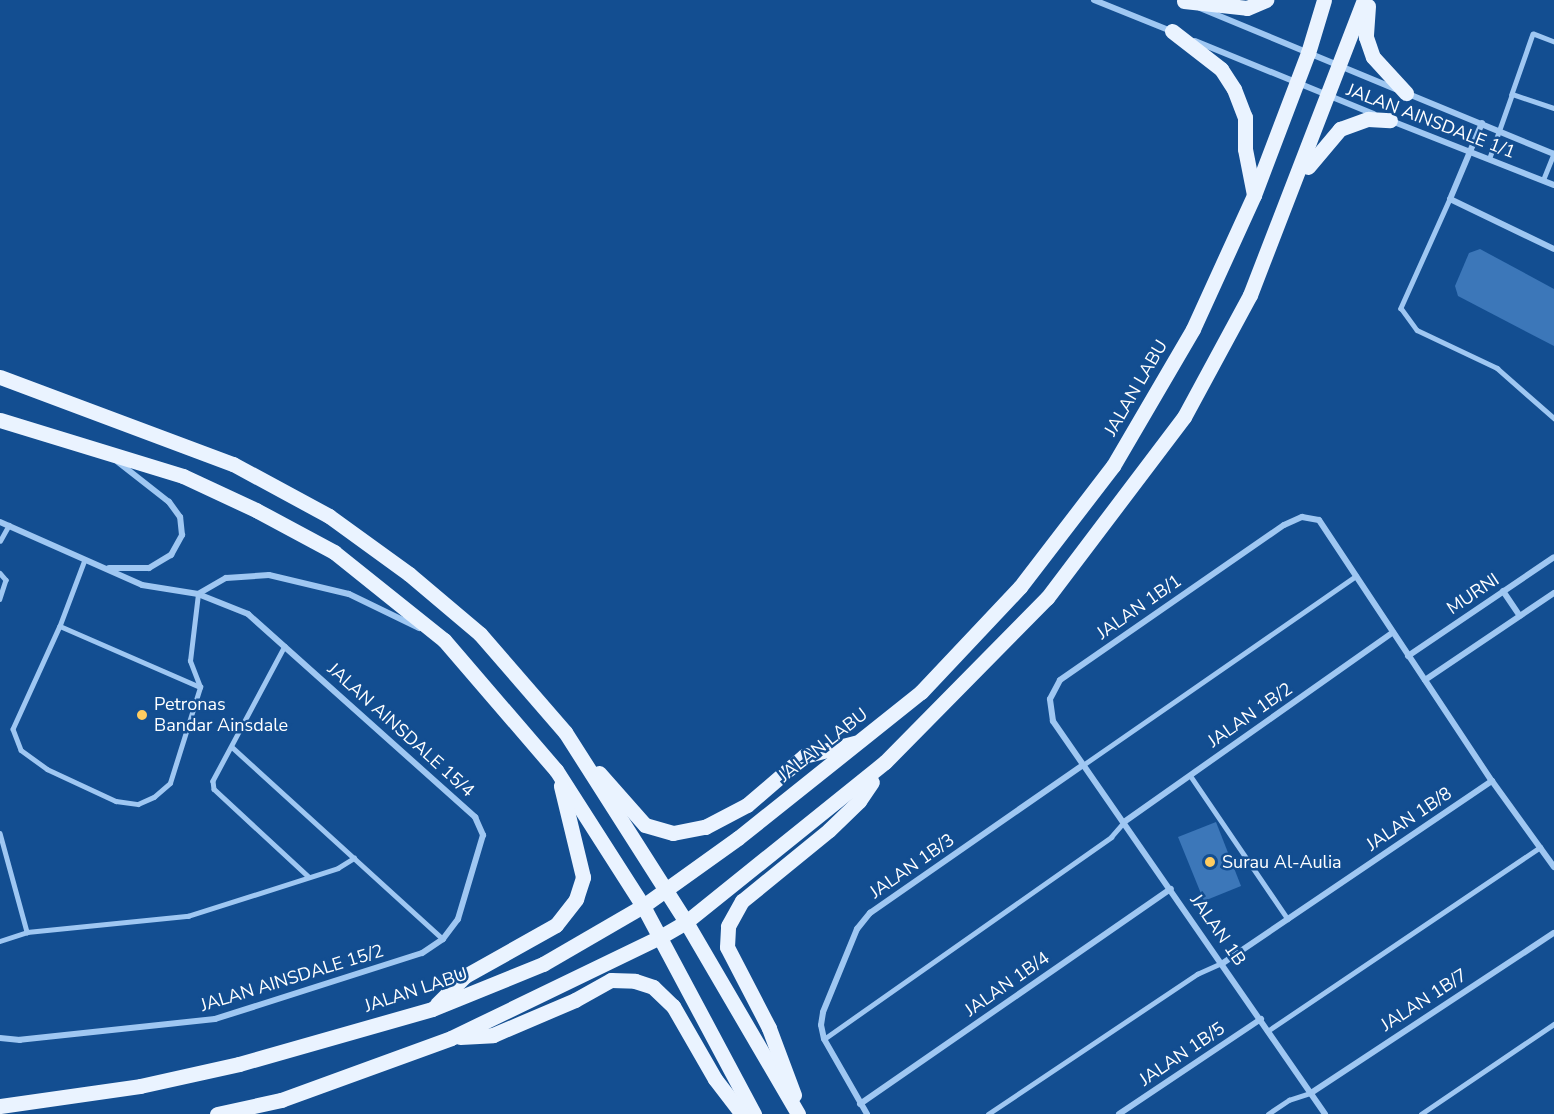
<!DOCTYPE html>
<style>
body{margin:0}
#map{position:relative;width:1554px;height:1114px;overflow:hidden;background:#134e91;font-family:"Nunito Sans",sans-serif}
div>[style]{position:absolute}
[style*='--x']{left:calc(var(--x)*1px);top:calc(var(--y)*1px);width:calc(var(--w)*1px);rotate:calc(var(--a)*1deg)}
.building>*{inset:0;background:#3c77b9}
.lane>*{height:4.5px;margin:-2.25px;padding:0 2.25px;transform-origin:2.25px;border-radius:2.25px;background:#9fc7f2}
.street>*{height:6px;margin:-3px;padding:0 3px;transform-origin:3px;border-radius:3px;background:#9fc7f2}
.primary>*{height:15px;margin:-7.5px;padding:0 7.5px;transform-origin:7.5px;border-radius:7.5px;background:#eaf3ff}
.dots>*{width:16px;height:16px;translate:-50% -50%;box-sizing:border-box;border:3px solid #134e91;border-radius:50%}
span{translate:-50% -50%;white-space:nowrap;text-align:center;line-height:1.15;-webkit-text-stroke:5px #134e91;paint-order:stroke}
.street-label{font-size:18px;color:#fff}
.poi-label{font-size:18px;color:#fff}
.left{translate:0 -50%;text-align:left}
</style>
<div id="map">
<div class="building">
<i style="clip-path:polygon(1480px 249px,1554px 289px,1554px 346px,1458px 296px,1455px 286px,1469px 253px)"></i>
<i style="clip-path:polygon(1216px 822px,1241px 886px,1204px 901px,1178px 837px)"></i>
</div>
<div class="lane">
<i style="--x:1554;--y:42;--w:22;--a:-159"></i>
<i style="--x:1533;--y:34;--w:64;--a:109.3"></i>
<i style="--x:1512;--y:94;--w:44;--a:18.4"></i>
<i style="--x:1489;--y:159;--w:69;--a:-70.5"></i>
<i style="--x:1543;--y:180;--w:29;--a:-68"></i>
<i style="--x:1450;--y:199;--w:120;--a:114.2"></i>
<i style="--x:1401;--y:308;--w:27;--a:54"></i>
<i style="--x:1417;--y:330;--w:89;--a:25.4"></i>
<i style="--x:1497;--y:368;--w:76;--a:41.3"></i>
<i style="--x:0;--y:541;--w:18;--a:-61"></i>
<i style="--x:85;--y:560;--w:71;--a:110.7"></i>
<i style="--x:60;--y:626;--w:113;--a:114.5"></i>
<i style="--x:13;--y:729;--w:22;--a:69"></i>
<i style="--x:21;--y:750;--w:32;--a:36"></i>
<i style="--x:47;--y:769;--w:76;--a:24.9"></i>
<i style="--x:116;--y:801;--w:22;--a:8"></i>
<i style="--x:138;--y:804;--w:17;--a:-24"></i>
<i style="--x:154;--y:797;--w:21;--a:-41"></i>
<i style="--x:170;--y:783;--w:101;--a:-72.6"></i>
<i style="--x:200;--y:687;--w:28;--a:-111"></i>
<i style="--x:190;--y:661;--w:67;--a:-83.2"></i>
<i style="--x:0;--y:573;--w:9;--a:49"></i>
<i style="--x:6;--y:580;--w:20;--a:108"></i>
<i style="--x:60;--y:626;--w:153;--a:23.5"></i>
<i style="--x:285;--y:646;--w:153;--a:118.1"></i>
<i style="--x:213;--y:781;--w:8;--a:83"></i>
<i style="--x:214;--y:789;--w:129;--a:42.8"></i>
<i style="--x:232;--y:747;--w:285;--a:42.3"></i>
<i style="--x:1083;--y:765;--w:332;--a:-34.7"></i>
<i style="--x:1190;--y:775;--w:174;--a:55.8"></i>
<i style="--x:0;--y:833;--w:103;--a:74.7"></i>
<i style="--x:0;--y:941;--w:28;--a:-18"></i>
<i style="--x:27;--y:932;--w:162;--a:-5.7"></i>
<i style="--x:188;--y:916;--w:157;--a:-17.7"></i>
<i style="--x:338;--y:868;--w:19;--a:-32"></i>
<i style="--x:1269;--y:1030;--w:327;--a:-34"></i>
<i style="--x:824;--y:1039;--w:351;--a:-35.1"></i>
<i style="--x:1111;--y:837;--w:20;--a:-49"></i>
<i style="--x:988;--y:1114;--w:252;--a:-33.8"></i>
<i style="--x:1197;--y:974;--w:27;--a:-24"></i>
<i style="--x:1268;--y:1114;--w:25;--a:-34"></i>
<i style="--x:1289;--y:1100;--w:23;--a:-18"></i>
<i style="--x:1421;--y:1114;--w:161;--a:-34.1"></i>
</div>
<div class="street">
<i style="--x:1094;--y:0;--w:83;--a:21.9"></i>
<i style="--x:1200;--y:8;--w:212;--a:22.5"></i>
<i style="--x:1195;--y:41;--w:193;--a:22.2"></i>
<i style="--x:1406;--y:93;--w:160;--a:22.4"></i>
<i style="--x:1389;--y:120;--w:177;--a:21.5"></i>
<i style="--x:1482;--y:123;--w:82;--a:112.8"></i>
<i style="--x:1450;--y:199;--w:115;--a:25.7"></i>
<i style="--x:0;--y:522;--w:155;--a:23.9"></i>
<i style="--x:142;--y:585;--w:57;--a:9.1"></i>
<i style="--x:198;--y:594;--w:54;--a:21.8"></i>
<i style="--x:248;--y:614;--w:305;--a:41.8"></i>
<i style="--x:475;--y:817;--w:20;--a:66"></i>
<i style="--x:483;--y:835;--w:88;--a:106.6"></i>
<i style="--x:458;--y:919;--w:25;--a:127"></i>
<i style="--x:443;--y:939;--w:25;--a:146"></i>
<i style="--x:422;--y:953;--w:217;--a:162.3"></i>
<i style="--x:215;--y:1019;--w:196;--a:173.9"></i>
<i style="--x:20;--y:1040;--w:20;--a:-174"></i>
<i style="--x:109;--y:568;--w:40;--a:0"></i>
<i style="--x:149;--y:568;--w:26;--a:-31"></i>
<i style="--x:171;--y:555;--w:23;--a:-61"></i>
<i style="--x:182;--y:535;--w:18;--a:-96"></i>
<i style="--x:180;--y:517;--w:19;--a:-126"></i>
<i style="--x:169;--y:502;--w:65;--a:-141.9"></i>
<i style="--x:1503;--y:591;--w:30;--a:56"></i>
<i style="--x:198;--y:594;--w:32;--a:-30"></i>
<i style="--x:226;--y:578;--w:43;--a:-4"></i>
<i style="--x:269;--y:575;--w:82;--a:13.4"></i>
<i style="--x:349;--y:594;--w:78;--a:25.9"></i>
<i style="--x:1408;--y:656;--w:176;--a:-34.1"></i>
<i style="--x:1425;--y:680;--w:156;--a:-34"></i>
<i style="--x:1124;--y:822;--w:329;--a:-35.2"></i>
<i style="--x:1223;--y:963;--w:325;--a:-34.1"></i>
<i style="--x:1311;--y:1093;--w:291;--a:-33.4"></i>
<i style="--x:860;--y:1104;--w:378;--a:-34.7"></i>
<i style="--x:867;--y:1114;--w:86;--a:-119.8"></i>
<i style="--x:824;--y:1039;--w:14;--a:-102"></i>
<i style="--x:821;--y:1025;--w:13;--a:-81"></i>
<i style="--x:823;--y:1012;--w:90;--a:-67.7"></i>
<i style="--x:857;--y:929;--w:21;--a:-51"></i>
<i style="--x:870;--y:913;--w:259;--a:-34.8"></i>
<i style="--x:1119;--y:1114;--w:171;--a:-33.8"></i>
<i style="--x:1325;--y:1114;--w:478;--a:-124.7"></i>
<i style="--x:1053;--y:721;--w:22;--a:-98"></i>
<i style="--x:1050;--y:699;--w:21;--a:-62"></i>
<i style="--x:1060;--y:680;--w:272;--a:-34.7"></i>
<i style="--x:1284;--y:525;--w:20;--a:-24"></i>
<i style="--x:1302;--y:517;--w:17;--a:10"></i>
<i style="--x:1319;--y:520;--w:313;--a:56.5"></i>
<i style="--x:1492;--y:781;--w:106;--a:54.2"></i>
</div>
<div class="primary">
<i style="--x:1184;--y:1;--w:63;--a:6.3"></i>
<i style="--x:1247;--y:8;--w:21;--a:-23"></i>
<i style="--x:1368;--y:6;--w:31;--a:94"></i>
<i style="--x:1366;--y:37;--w:21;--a:71"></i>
<i style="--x:1373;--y:57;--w:49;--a:47.5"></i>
<i style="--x:1172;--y:31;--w:62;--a:37.8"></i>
<i style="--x:1221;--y:69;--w:24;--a:57"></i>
<i style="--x:1234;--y:89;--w:30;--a:69"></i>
<i style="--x:1245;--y:117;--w:32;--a:90"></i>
<i style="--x:1245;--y:149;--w:47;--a:78.9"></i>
<i style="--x:1308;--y:167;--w:50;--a:-49.9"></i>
<i style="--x:1340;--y:129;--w:30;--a:-20"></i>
<i style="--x:1368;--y:119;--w:22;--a:3"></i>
<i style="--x:0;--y:377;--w:249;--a:20.5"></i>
<i style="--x:233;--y:464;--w:109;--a:28.4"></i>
<i style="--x:329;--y:516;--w:99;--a:35.9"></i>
<i style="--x:409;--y:574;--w:93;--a:40.2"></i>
<i style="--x:480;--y:634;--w:130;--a:49.1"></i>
<i style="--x:565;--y:732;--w:225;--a:57.5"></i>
<i style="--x:686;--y:922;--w:222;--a:59.7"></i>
<i style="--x:0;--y:420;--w:191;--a:17"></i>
<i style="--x:183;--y:476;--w:81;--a:25"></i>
<i style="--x:256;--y:510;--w:89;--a:28.3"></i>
<i style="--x:334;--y:552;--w:141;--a:38.7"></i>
<i style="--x:444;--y:640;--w:172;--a:49.3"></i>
<i style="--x:556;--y:770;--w:161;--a:57.4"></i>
<i style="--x:643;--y:906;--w:236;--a:61.9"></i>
<i style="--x:599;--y:773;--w:69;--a:48.5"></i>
<i style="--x:645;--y:825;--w:29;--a:16"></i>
<i style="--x:673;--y:833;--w:33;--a:-11"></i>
<i style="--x:705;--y:827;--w:47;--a:-27.6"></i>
<i style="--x:747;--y:805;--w:75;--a:-40.7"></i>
<i style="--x:804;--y:756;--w:52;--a:-14.6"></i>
<i style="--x:437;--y:1004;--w:40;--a:-45"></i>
<i style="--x:465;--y:976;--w:104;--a:-29.3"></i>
<i style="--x:556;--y:925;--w:33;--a:-52"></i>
<i style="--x:576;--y:899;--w:23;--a:-72"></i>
<i style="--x:583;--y:877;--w:94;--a:-103.6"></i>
<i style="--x:460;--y:1037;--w:33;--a:-3"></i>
<i style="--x:493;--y:1035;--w:89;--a:-23.1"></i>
<i style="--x:575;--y:1000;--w:41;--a:-29.1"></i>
<i style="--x:611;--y:980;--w:24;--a:2"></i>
<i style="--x:635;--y:981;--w:19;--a:18"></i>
<i style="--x:653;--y:987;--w:28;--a:44"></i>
<i style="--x:673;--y:1006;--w:84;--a:60.1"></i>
<i style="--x:715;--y:1079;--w:44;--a:52.4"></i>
<i style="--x:794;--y:1095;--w:72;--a:-110.5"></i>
<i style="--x:769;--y:1028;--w:91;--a:-117.4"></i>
<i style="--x:727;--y:947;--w:21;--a:-87"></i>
<i style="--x:728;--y:926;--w:29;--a:-61"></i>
<i style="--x:742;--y:901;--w:112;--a:-39.2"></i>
<i style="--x:829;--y:830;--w:42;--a:-44"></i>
<i style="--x:859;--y:801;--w:23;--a:-56"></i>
<i style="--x:0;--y:1106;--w:141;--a:-8.1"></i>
<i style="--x:140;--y:1086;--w:101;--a:-12.5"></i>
<i style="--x:239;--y:1064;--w:201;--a:-15.9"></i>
<i style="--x:432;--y:1009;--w:120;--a:-22.1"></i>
<i style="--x:543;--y:964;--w:116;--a:-30.1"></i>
<i style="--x:643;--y:906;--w:117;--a:-35.6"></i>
<i style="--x:738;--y:838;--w:234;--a:-38.6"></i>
<i style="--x:921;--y:692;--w:144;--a:-46.7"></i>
<i style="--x:1020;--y:587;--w:153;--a:-52.5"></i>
<i style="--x:1113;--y:466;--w:159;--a:-59.7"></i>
<i style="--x:1193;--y:329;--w:147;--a:-65.5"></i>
<i style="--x:1254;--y:195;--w:152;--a:-69.2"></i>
<i style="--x:1308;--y:53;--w:55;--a:-73.2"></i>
<i style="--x:217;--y:1114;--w:66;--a:-12.3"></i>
<i style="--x:281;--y:1100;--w:181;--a:-20"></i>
<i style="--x:451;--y:1038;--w:232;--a:-25.8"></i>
<i style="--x:660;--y:937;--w:30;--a:-30"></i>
<i style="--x:686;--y:922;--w:255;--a:-38.8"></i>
<i style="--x:885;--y:762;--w:231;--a:-45.4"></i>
<i style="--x:1047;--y:598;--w:227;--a:-52.9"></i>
<i style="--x:1184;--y:417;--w:139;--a:-61.6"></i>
<i style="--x:1250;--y:295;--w:316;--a:-68.9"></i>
</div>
<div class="dots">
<i style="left:142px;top:715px;background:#ffcc60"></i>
<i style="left:1210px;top:862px;background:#ffcc60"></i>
</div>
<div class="street-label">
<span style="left:1431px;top:121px;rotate:21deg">JALAN AINSDALE 1/1</span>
<span style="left:1136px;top:388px;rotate:-60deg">JALAN LABU</span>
<span style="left:1473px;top:594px;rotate:-34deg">MURNI</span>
<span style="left:1139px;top:607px;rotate:-35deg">JALAN 1B/1</span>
<span style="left:1250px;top:715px;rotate:-35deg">JALAN 1B/2</span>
<span style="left:401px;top:730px;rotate:42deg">JALAN AINSDALE 15/4</span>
<span style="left:823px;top:745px;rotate:-38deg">JALAN LABU</span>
<span style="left:1409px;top:819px;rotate:-34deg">JALAN 1B/8</span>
<span style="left:912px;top:866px;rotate:-35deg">JALAN 1B/3</span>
<span style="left:1218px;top:930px;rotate:55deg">JALAN 1B</span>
<span style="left:292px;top:978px;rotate:-17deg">JALAN AINSDALE 15/2</span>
<span style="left:1007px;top:984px;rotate:-35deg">JALAN 1B/4</span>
<span style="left:416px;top:990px;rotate:-18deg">JALAN LABU</span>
<span style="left:1424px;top:1000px;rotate:-33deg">JALAN 1B/7</span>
<span style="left:1182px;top:1054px;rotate:-34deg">JALAN 1B/5</span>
</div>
<div class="poi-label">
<span class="left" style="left:154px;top:715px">Petronas<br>Bandar Ainsdale</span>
<span class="left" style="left:1222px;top:862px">Surau Al-Aulia</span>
</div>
</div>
